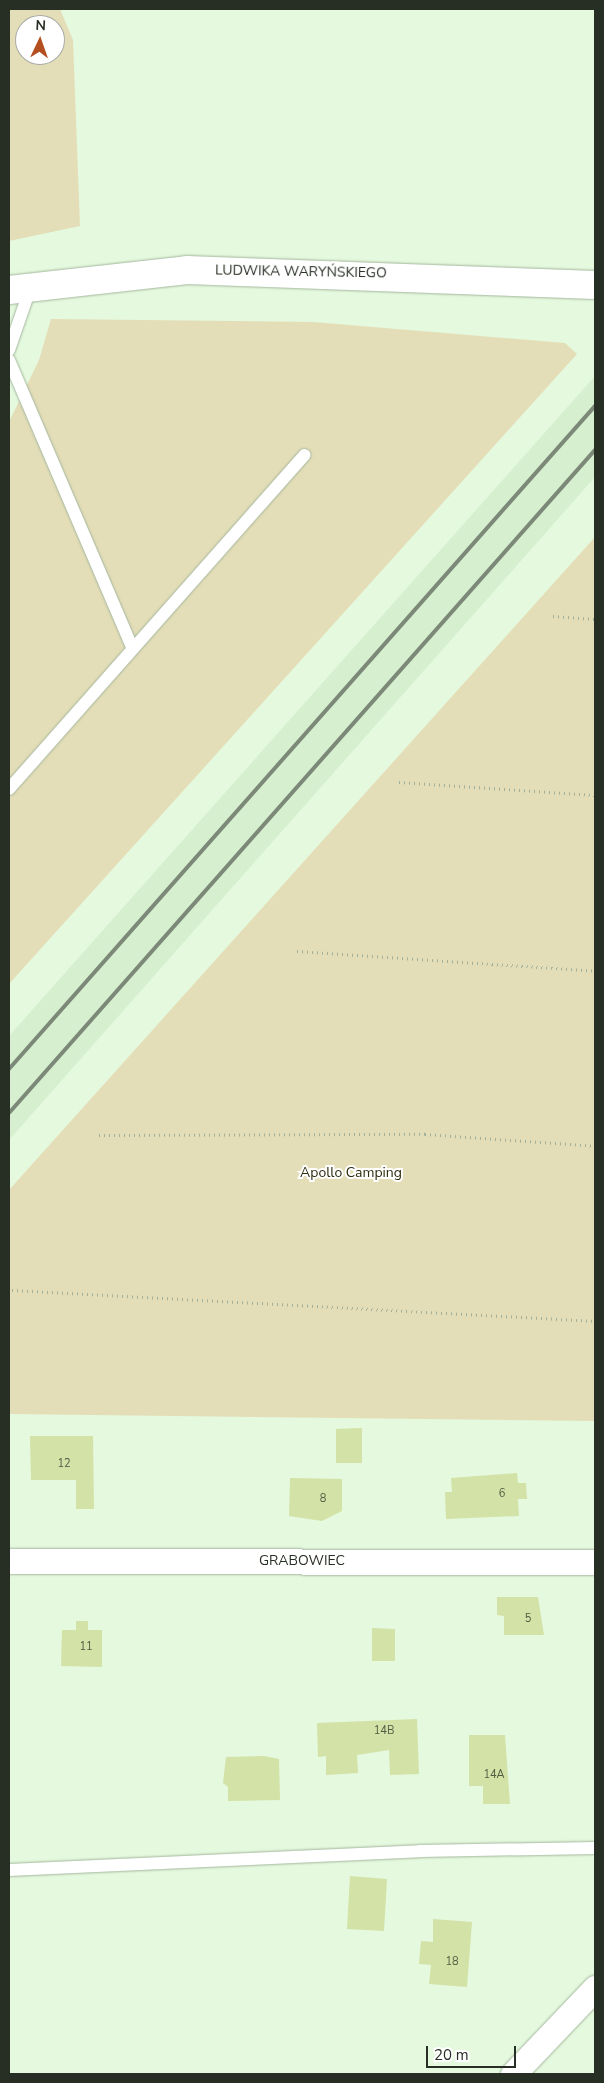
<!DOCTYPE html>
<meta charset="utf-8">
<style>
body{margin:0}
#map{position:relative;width:604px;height:2083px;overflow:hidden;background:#e4f9de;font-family:"Nunito Sans",sans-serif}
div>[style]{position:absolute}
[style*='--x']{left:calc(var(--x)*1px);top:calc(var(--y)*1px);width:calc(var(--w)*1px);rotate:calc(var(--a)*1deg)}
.built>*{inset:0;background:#d6f0cf}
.green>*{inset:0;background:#e4deb8}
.building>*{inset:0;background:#d3e2a6}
.path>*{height:3px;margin-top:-1.5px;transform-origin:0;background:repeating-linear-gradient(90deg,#a1b19c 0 1px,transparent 0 5px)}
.roads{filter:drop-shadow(0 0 1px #a4b79e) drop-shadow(0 0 1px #a4b79e)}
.lane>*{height:12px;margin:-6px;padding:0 6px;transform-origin:6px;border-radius:6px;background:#fff}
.street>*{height:25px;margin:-12.5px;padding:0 12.5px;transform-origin:12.5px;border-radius:12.5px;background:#fff}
.secondary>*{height:28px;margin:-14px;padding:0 14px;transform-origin:14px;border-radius:14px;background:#fff}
.rail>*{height:4px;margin:-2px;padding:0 2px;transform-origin:2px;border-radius:2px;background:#7c8978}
span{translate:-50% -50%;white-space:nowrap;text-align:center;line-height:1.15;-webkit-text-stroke:4px #fff;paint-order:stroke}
.number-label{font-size:11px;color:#525b44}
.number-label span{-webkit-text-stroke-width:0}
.street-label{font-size:14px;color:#272e24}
.park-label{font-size:14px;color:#2f2b0f}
.frame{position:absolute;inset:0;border:10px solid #272e24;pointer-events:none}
.north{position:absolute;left:15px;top:15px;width:50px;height:50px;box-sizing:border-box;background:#fff;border:1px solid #a9aba7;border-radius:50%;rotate:3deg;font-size:14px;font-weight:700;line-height:20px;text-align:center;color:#272e24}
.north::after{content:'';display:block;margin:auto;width:18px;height:22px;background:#b34e1e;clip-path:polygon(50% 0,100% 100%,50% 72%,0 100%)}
.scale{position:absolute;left:426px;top:2046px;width:90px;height:22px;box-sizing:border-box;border:2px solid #272e24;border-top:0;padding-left:6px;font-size:15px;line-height:18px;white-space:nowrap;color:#272e24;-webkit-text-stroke:4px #fff;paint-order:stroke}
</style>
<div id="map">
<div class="built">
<i style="clip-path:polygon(595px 376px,595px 477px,9px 1140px,9px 1036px)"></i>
</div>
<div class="green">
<i style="clip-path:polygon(evenodd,9px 9px,60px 9px,73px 40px,80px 226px,9px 241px,9px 9px,25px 25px,55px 25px,55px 55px,25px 55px,25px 25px)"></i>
<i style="clip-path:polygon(51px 319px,313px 322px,565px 343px,577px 354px,9px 984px,9px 422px,39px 360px)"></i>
<i style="clip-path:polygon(595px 537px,595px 1421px,9px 1414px,9px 1190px)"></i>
</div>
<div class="building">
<i style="clip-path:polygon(362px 1428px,362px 1463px,336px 1463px,336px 1429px)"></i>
<i style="clip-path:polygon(30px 1436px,93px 1436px,94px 1509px,76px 1509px,76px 1480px,31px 1480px)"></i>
<i style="clip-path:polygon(517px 1473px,518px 1483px,526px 1483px,527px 1499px,518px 1499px,519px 1516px,446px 1519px,445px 1492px,452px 1492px,451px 1478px)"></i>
<i style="clip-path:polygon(290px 1478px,342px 1479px,342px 1511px,322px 1521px,289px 1516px)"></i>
<i style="clip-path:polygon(497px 1597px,538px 1597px,544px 1635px,504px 1635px,504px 1616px,497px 1615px)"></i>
<i style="clip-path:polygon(76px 1621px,88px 1621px,88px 1630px,102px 1630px,102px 1667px,61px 1666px,62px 1630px,76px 1630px)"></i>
<i style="clip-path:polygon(372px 1628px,395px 1629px,395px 1661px,372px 1661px)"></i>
<i style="clip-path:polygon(417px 1719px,419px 1774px,390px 1775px,389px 1750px,357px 1755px,358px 1773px,326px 1775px,326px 1756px,318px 1757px,317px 1723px)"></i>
<i style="clip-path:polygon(469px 1735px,505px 1735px,510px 1804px,483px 1804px,483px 1786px,469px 1786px)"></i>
<i style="clip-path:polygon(264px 1756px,279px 1759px,280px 1800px,228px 1801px,228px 1787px,223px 1783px,226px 1757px)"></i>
<i style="clip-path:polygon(350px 1876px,387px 1879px,384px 1931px,347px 1929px)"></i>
<i style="clip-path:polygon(433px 1919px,472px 1922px,467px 1987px,429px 1984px,431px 1965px,419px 1964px,421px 1941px,433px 1942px)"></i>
</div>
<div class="path">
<i style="--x:553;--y:616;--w:42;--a:4.1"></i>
<i style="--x:399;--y:782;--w:196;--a:3.8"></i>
<i style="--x:297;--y:951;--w:299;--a:3.8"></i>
<i style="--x:99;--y:1135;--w:326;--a:-0.2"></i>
<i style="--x:425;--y:1134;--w:170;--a:4"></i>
<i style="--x:12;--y:1290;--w:584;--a:3.04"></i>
</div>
<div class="roads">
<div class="lane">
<i style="--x:9;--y:350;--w:68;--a:-71"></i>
<i style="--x:9;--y:360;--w:314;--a:66.8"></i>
<i style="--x:9;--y:789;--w:446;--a:-48.5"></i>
<i style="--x:9;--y:1870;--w:411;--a:-2.6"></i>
<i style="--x:420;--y:1851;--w:175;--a:-1"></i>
</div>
<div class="street">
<i style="--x:9;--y:1561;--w:586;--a:0.1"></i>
<i style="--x:513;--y:2074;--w:119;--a:-46.4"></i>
</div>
<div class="secondary">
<i style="--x:9;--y:290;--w:179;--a:-6.4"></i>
<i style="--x:187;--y:270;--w:408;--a:2.1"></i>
</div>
</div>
<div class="rail">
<i style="--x:9;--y:1069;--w:885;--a:-48.53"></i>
<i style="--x:9;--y:1113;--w:885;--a:-48.53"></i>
</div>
<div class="number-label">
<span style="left:64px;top:1464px">12</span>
<span style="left:502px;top:1494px">6</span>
<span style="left:323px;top:1499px">8</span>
<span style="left:528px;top:1619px">5</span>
<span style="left:86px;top:1647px">11</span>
<span style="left:384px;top:1731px">14B</span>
<span style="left:494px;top:1775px">14A</span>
<span style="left:452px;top:1962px">18</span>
</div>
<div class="street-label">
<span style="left:301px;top:272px;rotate:1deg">LUDWIKA WARYŃSKIEGO</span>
<span style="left:302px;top:1561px">GRABOWIEC</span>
</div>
<div class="park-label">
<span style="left:351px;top:1173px">Apollo Camping</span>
</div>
<div class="frame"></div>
<div class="north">N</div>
<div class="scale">20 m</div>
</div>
